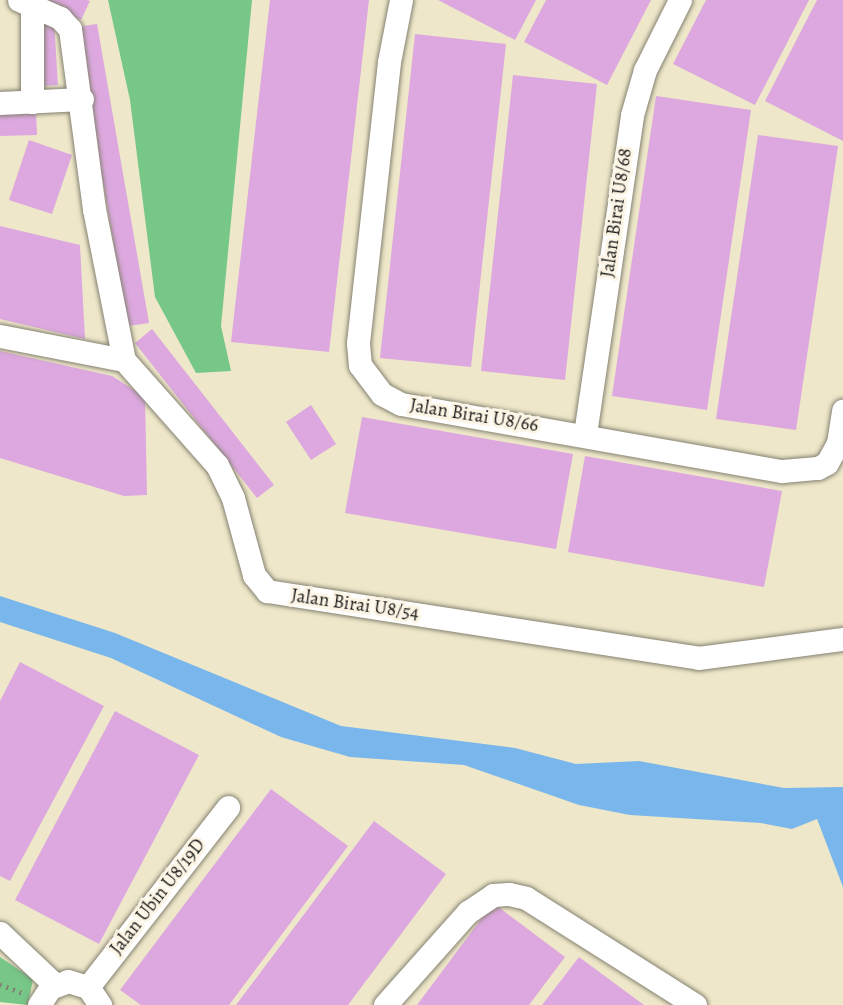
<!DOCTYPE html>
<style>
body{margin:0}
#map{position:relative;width:843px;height:1005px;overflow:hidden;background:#eee7c9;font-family:Alegreya,serif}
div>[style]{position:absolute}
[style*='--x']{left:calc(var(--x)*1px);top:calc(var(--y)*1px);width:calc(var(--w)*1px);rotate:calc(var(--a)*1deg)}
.green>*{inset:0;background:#76c788}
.water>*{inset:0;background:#79b6eb}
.building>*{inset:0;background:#dca8df}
.path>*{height:4.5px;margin-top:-2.25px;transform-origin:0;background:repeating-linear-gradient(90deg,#858272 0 2px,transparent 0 7px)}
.roads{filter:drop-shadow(0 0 2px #858272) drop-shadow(0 0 2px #858272)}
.minor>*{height:23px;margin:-11.5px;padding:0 11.5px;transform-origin:11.5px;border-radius:11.5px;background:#fff}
span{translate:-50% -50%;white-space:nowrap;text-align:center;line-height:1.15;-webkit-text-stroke:6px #fcf5e5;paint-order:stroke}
.street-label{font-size:19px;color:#1c1c1c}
</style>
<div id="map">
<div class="green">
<i style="clip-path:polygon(108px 0,252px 0,221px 326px,231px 371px,196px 373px,155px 297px,130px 100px)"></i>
<i style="clip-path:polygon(0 957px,33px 979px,28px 1005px,0 1002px)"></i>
</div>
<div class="water">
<i style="clip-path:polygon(0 596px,115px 633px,341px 726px,515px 748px,576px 764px,639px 761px,784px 788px,843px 787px,843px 887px,817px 819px,792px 829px,761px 823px,630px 815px,579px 805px,464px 765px,350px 757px,281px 737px,111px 658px,0 622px)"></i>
</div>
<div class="building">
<i style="clip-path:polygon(42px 0,87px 0,90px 1px,81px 20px)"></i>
<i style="clip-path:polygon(270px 0,369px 0,329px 352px,231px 342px)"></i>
<i style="clip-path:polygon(438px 0,536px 0,515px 40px)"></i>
<i style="clip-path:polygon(546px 0,651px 0,607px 85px,524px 42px)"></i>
<i style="clip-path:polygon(706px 0,809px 0,755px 105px,673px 64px)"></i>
<i style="clip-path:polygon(817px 0,843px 0,843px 141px,765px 101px)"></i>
<i style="clip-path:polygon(54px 21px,58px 85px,38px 86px,34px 22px)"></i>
<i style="clip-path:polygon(97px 24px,149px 323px,128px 326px,76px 27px)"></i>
<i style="clip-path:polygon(415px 34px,506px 44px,471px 367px,380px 358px)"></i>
<i style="clip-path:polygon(513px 75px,597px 84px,565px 380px,481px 371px)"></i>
<i style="clip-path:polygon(656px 96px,751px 110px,707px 410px,612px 396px)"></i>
<i style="clip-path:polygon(36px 111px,37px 135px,0 136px,0 112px)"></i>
<i style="clip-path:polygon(758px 135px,838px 146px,796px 430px,716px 419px)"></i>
<i style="clip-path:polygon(29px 140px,72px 155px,52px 214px,9px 200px)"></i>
<i style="clip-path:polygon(0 226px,80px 245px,85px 339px,0 319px)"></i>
<i style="clip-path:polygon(152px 329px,274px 485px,257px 498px,135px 343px)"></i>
<i style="clip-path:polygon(0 351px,112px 376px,145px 397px,147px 495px,124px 496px,0 458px)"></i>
<i style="clip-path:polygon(311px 405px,336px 444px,311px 460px,286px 422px)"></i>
<i style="clip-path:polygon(362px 417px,573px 454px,556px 549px,345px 513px)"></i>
<i style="clip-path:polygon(585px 456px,782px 491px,764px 587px,568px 552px)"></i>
<i style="clip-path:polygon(20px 662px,104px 706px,10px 881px,0 876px,0 701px)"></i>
<i style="clip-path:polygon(115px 711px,199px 755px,99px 944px,15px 900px)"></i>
<i style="clip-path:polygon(271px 789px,348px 846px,229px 1005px,141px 1005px,120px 990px)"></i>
<i style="clip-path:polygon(374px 821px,446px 874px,348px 1005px,236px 1005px)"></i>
<i style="clip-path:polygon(493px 903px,565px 957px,529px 1005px,417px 1005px)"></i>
<i style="clip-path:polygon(579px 957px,644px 1005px,542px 1005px)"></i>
</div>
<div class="path">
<i style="--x:0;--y:984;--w:24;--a:22"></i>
</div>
<div class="roads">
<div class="minor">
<i style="--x:19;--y:0;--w:45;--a:23.7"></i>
<i style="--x:60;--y:18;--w:15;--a:48"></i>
<i style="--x:70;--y:29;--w:182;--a:82.4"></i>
<i style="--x:94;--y:209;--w:154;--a:78.8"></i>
<i style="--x:401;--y:0;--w:63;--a:101"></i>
<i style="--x:389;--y:62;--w:283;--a:96.3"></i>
<i style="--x:358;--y:343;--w:22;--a:85"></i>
<i style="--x:360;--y:365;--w:36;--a:53"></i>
<i style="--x:382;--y:394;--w:21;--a:28"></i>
<i style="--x:401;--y:404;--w:387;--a:10"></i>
<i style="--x:782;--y:471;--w:36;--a:-5"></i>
<i style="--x:818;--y:468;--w:10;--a:-29"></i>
<i style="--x:827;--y:463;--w:23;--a:-61"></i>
<i style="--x:838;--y:443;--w:33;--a:-81"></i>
<i style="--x:32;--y:6;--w:96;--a:90"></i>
<i style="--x:0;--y:103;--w:82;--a:-2.8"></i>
<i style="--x:0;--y:336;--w:126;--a:11"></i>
<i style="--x:124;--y:360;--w:140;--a:48.5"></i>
<i style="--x:217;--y:465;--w:37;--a:64"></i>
<i style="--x:233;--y:498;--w:80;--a:74.7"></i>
<i style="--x:254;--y:575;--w:21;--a:51"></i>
<i style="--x:267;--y:591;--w:436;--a:8.8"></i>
<i style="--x:698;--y:658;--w:146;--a:-7.5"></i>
<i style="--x:585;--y:434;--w:322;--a:-81.6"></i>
<i style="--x:632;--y:115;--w:47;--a:-73.9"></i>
<i style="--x:645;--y:70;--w:78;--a:-63.4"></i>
<i style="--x:0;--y:933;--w:76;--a:43.4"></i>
<i style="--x:88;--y:987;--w:228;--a:-52.1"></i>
<i style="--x:39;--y:1005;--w:20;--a:-57"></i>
<i style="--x:50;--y:988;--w:19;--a:-21"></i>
<i style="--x:68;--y:981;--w:21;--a:17"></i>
<i style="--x:88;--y:987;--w:22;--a:56"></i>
<i style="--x:385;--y:1005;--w:125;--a:-48.3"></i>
<i style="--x:468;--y:912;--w:30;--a:-34"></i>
<i style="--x:493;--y:895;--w:16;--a:-4"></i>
<i style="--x:509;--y:894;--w:17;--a:13"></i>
<i style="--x:526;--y:898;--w:200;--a:32.3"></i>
</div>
</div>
<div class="street-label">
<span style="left:617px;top:213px;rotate:-82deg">Jalan Birai U8/68</span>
<span style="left:474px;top:416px;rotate:9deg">Jalan Birai U8/66</span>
<span style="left:355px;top:605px;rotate:8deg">Jalan Birai U8/54</span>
<span style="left:158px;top:897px;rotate:-52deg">Jalan Ubin U8/19D</span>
</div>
</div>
